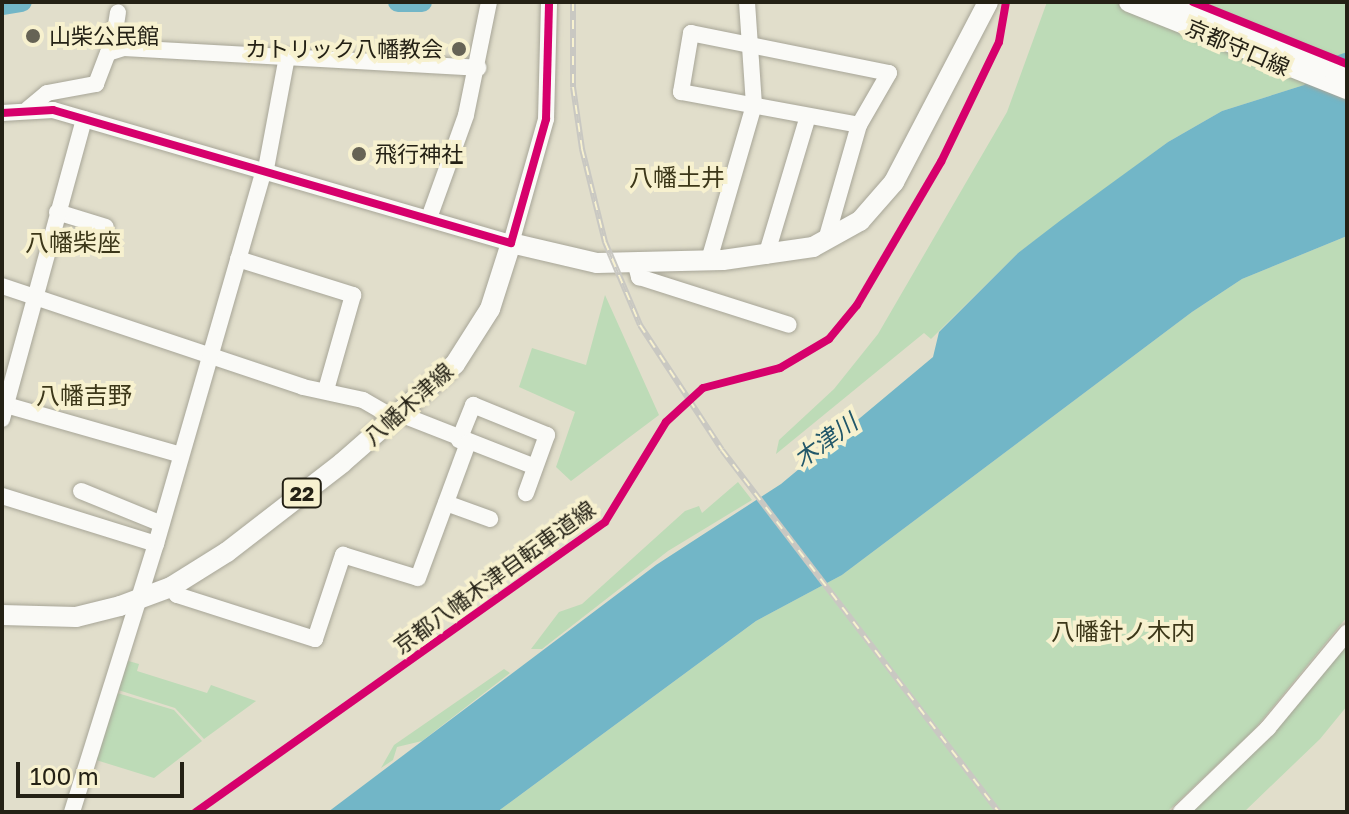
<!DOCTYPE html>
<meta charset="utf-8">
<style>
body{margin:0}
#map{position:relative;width:1349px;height:814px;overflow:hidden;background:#e1decb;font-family:"Golos Text","Noto Sans JP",sans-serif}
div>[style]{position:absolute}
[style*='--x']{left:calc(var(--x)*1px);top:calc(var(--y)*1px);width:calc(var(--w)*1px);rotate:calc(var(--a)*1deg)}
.green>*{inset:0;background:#bddbb7}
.water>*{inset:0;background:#72b6c7}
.river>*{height:20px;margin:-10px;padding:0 10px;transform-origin:10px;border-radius:10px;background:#72b6c7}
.roads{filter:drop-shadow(0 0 2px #a7a597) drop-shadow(0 0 2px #a7a597)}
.minor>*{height:16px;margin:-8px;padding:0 8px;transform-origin:8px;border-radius:8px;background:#fafaf7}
.major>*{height:20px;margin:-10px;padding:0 10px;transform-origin:10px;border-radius:10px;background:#fafaf7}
.rail>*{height:6px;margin-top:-3px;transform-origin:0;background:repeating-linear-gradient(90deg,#f7f1cf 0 9px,#c9c8c2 0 18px);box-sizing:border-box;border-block:2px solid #c9c8c2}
.cycleway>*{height:8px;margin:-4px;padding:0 4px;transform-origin:4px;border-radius:4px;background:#d6006c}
.dots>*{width:22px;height:22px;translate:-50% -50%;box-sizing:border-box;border:4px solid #f7f1cf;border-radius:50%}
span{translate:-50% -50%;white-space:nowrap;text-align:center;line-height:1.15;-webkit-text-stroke:8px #f7f1cf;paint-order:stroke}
.shield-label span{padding:2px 6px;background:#f7f1cf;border:2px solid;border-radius:6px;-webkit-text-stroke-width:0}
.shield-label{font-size:20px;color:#242115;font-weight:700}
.poi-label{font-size:22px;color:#242115}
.left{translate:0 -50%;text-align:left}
.right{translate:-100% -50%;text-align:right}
.street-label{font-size:22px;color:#242115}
.neighbourhood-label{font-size:24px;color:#3c3719}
.water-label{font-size:24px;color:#225769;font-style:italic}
.frame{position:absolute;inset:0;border:4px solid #242115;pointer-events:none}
.scale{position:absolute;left:16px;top:762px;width:168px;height:36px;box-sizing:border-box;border:4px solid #242115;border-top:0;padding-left:10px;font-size:24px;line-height:28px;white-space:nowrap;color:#242115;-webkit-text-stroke:6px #f7f1cf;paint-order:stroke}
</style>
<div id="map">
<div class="green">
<i style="clip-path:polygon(1047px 2px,1347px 2px,1347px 52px,1304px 85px,1222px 111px,1168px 142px,1018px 253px,931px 339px,924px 333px,776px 454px,779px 440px,834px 389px,878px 334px,1007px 112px)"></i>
<i style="clip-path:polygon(1347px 236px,1347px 617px,1253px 731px,1167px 812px,497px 812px,756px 621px,842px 575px,1192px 312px,1242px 279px)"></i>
<i style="clip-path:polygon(605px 295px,659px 415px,571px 481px,556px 467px,575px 412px,519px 387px,532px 348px,586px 365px)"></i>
<i style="clip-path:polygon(738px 482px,752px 500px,668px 551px,542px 649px,531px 649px,559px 612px,582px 604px,685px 511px,699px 506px,702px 513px)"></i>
<i style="clip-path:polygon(1347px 643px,1347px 706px,1320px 739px,1244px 812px,1191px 812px,1269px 736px)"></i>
<i style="clip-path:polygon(125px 660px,139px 664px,137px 671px,207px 693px,211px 685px,256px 701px,204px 739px,175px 708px,115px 689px)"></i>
<i style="clip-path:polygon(504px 669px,510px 673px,422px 741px,397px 747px,393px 760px,381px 768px,394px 745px)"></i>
<i style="clip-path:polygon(114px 692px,174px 710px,202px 741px,154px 778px,96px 760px)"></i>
</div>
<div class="water">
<i style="clip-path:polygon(1347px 52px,1347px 236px,1242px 279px,1192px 312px,842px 575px,756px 621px,497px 812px,328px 812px,656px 565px,781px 484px,933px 357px,939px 332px,1018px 253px,1061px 220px,1168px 142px,1222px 111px,1304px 85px,1333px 57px)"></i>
</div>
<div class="river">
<i style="--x:398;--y:2;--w:24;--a:0"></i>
<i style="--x:2;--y:5;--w:20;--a:-9"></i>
</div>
<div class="roads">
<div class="minor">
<i style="--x:112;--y:50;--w:38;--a:-81"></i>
<i style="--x:28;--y:109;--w:25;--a:-40"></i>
<i style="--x:47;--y:93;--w:50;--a:-10.4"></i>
<i style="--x:96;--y:84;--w:33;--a:-69"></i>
<i style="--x:108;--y:53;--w:16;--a:-18"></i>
<i style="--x:123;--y:48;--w:356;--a:3.2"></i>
<i style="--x:2;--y:113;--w:51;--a:-3.4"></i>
<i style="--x:53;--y:110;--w:477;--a:16.2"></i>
<i style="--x:511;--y:243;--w:129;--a:-74.2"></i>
<i style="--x:546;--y:119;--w:117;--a:-88.5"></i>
<i style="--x:265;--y:174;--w:119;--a:-79.4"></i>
<i style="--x:57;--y:212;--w:51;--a:17"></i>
<i style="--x:429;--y:218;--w:109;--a:-70.2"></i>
<i style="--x:466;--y:115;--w:115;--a:-78.5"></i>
<i style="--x:826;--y:240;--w:120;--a:-74"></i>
<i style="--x:859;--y:125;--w:60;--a:-60"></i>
<i style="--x:889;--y:73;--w:202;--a:-168.6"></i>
<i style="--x:691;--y:33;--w:60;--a:99.6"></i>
<i style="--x:681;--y:92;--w:181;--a:10.5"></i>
<i style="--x:766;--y:256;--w:146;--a:-73.3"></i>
<i style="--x:238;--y:259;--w:121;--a:17.4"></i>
<i style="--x:353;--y:295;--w:99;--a:105.9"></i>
<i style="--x:709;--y:260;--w:161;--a:-73.8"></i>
<i style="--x:754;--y:105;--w:103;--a:-93.9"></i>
<i style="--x:635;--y:262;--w:16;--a:75"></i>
<i style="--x:639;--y:277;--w:157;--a:17.7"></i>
<i style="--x:2;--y:286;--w:317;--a:18.5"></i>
<i style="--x:303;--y:387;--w:61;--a:12.2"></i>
<i style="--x:363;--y:400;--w:36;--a:30"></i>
<i style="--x:6;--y:405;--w:182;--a:15.9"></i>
<i style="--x:400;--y:414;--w:145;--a:21.4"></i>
<i style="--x:2;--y:419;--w:311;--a:-74.7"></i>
<i style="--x:459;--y:440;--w:38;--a:-68"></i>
<i style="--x:473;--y:405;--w:80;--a:22.1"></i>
<i style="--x:547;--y:435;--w:62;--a:109.9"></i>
<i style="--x:81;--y:491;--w:87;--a:22.2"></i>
<i style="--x:2;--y:496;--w:161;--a:17.3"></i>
<i style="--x:446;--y:503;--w:47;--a:20"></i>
<i style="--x:171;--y:587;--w:10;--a:53"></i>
<i style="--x:177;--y:595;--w:145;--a:17.7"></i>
<i style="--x:315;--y:639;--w:89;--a:-71.6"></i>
<i style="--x:343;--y:555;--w:78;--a:17"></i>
<i style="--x:418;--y:578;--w:144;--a:-69.7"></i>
<i style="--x:72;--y:812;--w:281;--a:-72.6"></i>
<i style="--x:156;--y:544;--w:386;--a:-73.9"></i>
<i style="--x:1181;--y:812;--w:121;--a:-44"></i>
<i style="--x:1268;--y:728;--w:124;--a:-50.3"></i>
</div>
<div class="major">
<i style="--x:1129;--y:2;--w:235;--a:21.8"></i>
<i style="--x:1166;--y:2;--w:195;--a:21.7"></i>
<i style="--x:2;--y:615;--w:74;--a:1.5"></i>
<i style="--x:76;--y:617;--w:45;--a:-14"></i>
<i style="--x:120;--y:606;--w:54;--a:-20.4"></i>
<i style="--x:171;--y:587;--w:66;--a:-32"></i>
<i style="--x:227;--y:552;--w:145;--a:-37.7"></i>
<i style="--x:342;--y:463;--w:150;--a:-41.2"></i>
<i style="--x:455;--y:364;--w:65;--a:-57.5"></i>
<i style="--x:490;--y:309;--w:69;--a:-72.3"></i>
<i style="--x:511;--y:243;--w:88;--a:13.1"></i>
<i style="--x:597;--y:263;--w:126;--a:-1.4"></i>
<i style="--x:723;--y:260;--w:91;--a:-8.2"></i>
<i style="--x:813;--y:247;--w:54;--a:-29"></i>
<i style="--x:860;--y:221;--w:52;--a:-48.9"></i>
<i style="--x:894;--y:182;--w:203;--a:-62.4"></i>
</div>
</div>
<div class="rail">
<i style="--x:573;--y:2;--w:85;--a:90"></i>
<i style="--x:573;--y:87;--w:63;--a:81.7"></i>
<i style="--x:582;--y:149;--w:96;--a:76.1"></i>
<i style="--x:605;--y:242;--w:90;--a:67.1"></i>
<i style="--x:640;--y:325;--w:149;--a:56.7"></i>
<i style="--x:722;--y:450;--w:456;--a:52.6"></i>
</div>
<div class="cycleway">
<i style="--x:1193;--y:2;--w:166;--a:21.9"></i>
<i style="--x:2;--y:113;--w:51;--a:-3.4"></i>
<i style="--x:53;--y:110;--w:477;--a:16.2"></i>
<i style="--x:511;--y:243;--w:129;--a:-74.2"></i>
<i style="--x:546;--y:119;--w:117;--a:-88.5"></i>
<i style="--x:196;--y:812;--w:501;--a:-35.34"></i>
<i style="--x:605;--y:522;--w:117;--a:-58.6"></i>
<i style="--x:666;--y:422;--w:50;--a:-42.6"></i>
<i style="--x:703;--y:388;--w:80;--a:-14.6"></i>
<i style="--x:780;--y:368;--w:57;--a:-30.6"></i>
<i style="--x:829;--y:339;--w:44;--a:-50.5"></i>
<i style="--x:857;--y:305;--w:166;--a:-59.6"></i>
<i style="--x:941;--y:162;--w:133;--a:-64.2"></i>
<i style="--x:999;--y:42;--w:41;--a:-80.1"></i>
</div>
<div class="dots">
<i style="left:33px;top:36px;background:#666355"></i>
<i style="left:459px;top:49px;background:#666355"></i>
<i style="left:359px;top:154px;background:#666355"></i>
</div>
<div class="shield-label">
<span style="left:302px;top:493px">22</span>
</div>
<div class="poi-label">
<span class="left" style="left:49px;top:36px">山柴公民館</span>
<span class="right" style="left:443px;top:49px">カトリック八幡教会</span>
<span class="left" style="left:375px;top:154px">飛行神社</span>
</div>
<div class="street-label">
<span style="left:1238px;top:47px;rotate:23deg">京都守口線</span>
<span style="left:408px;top:404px;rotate:-42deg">八幡木津線</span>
<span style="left:494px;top:577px;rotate:-36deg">京都八幡木津自転車道線</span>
</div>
<div class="neighbourhood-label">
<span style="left:677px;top:177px">八幡土井</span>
<span style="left:73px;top:242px">八幡柴座</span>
<span style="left:84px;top:395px">八幡吉野</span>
<span style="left:1123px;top:631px">八幡針ノ木内</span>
</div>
<div class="water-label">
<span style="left:825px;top:440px;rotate:-36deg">木津川</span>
</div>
<div class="frame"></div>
<div class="scale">100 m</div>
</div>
